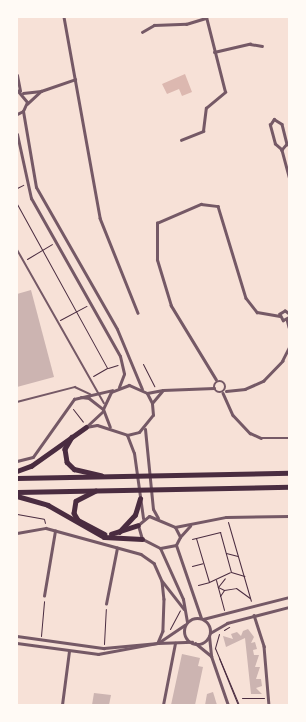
<!DOCTYPE html>
<style>
body{margin:0}
#map{position:relative;width:306px;height:722px;overflow:hidden;background:#f7e1d7;font-family:Poppins,sans-serif}
div>[style]{position:absolute}
[style*='--x']{left:calc(var(--x)*1px);top:calc(var(--y)*1px);width:calc(var(--w)*1px);rotate:calc(var(--a)*1deg)}
.water>*{inset:0;background:#dcb8b0}
.building>*{inset:0;background:#ccb4b1}
.path>*{height:1px;margin:-0.5px;padding:0 0.5px;transform-origin:0.5px;border-radius:0.5px;background:#4a2c40}
.service>*{height:1.5px;margin:-0.75px;padding:0 0.75px;transform-origin:0.75px;border-radius:0.75px;background:#755966}
.minor>*{height:2.5px;margin:-1.25px;padding:0 1.25px;transform-origin:1.25px;border-radius:1.25px;background:#755966}
.minor>.ring{margin:-1.25px;padding:0;box-sizing:content-box;background:none;border:2.5px solid #755966;border-radius:50%}
.tertiary>*{height:3px;margin:-1.5px;padding:0 1.5px;transform-origin:1.5px;border-radius:1.5px;background:#755966}
.tertiary>.ring{margin:-1.5px;padding:0;box-sizing:content-box;background:none;border:3px solid #755966;border-radius:50%}
.motorway>*{height:4.5px;margin:-2.25px;padding:0 2.25px;transform-origin:2.25px;border-radius:2.25px;background:#4a2c40}
span{translate:-50% -50%;white-space:nowrap;text-align:center;line-height:1.15;-webkit-text-stroke:3.5px #fffaf5;paint-order:stroke}
.frame{position:absolute;inset:0;border:18px solid #fffaf5;pointer-events:none}
</style>
<div id="map">
<div class="water">
<i style="clip-path:polygon(185px 74px,192px 92px,182px 96px,179px 89px,167px 94px,162px 84px)"></i>
</div>
<div class="building">
<i style="clip-path:polygon(31px 290px,54px 377px,17px 387px,17px 294px)"></i>
<i style="clip-path:polygon(248px 629px,254px 637px,251px 643px,255px 642px,257px 649px,253px 650px,254px 655px,259px 655px,255px 667px,260px 667px,256px 679px,261px 679px,262px 686px,256px 688px,262px 694px,251px 694px,245px 638px,226px 647px,223px 636px,233px 639px,231px 634px,237px 632px,241px 636px,243px 631px)"></i>
<i style="clip-path:polygon(182px 654px,200px 658px,198px 666px,203px 667px,195px 705px,171px 705px)"></i>
<i style="clip-path:polygon(213px 692px,217px 705px,205px 705px,207px 694px)"></i>
<i style="clip-path:polygon(94px 693px,111px 695px,109px 705px,92px 705px)"></i>
</div>
<div class="path">
<i style="--x:17;--y:188;--w:7;--a:-27"></i>
<i style="--x:17;--y:204;--w:187;--a:61.2"></i>
<i style="--x:107;--y:368;--w:16;--a:150"></i>
<i style="--x:27;--y:259;--w:29;--a:-31"></i>
<i style="--x:60;--y:320;--w:30;--a:-28"></i>
<i style="--x:143;--y:364;--w:25;--a:63"></i>
<i style="--x:108;--y:368;--w:10;--a:-17"></i>
<i style="--x:73;--y:409;--w:16;--a:52"></i>
<i style="--x:17;--y:514;--w:27;--a:10"></i>
<i style="--x:44;--y:519;--w:4;--a:76"></i>
<i style="--x:228;--y:522;--w:82;--a:73.8"></i>
<i style="--x:192;--y:539;--w:4;--a:-14"></i>
<i style="--x:226;--y:553;--w:12;--a:14"></i>
<i style="--x:192;--y:566;--w:11;--a:-15"></i>
<i style="--x:216;--y:580;--w:31;--a:75"></i>
<i style="--x:209;--y:582;--w:23;--a:-25"></i>
<i style="--x:198;--y:585;--w:11;--a:-15"></i>
<i style="--x:209;--y:582;--w:46;--a:-106.5"></i>
<i style="--x:196;--y:538;--w:25;--a:-14"></i>
<i style="--x:220;--y:532;--w:41;--a:74.6"></i>
<i style="--x:231;--y:572;--w:14;--a:17"></i>
<i style="--x:224;--y:590;--w:7;--a:-153"></i>
<i style="--x:218;--y:587;--w:11;--a:-52"></i>
<i style="--x:220;--y:596;--w:7;--a:-56"></i>
<i style="--x:224;--y:590;--w:12;--a:-9"></i>
<i style="--x:236;--y:588;--w:17;--a:36"></i>
<i style="--x:170;--y:629;--w:21;--a:-62"></i>
<i style="--x:224;--y:630;--w:6;--a:-31"></i>
<i style="--x:219;--y:634;--w:15;--a:106"></i>
<i style="--x:215;--y:648;--w:62;--a:67.2"></i>
<i style="--x:41;--y:636;--w:35;--a:-85"></i>
<i style="--x:104;--y:644;--w:35;--a:-87"></i>
<i style="--x:219;--y:658;--w:51;--a:68"></i>
<i style="--x:242;--y:698;--w:22;--a:0"></i>
</div>
<div class="service">
<i style="--x:17;--y:249;--w:177;--a:60.5"></i>
<i style="--x:17;--y:402;--w:60;--a:-14.5"></i>
<i style="--x:75;--y:387;--w:17;--a:25"></i>
</div>
<div class="minor">
<i style="--x:64;--y:17;--w:204;--a:79.8"></i>
<i style="--x:100;--y:218;--w:102;--a:68.2"></i>
<i style="--x:142;--y:32;--w:14;--a:-30"></i>
<i style="--x:154;--y:25;--w:32;--a:-2"></i>
<i style="--x:186;--y:24;--w:21;--a:-17"></i>
<i style="--x:214;--y:52;--w:37;--a:-13"></i>
<i style="--x:250;--y:44;--w:12;--a:9"></i>
<i style="--x:23;--y:93;--w:18;--a:-6"></i>
<i style="--x:27;--y:104;--w:19;--a:-43"></i>
<i style="--x:41;--y:91;--w:36;--a:-19"></i>
<i style="--x:274;--y:119;--w:9;--a:32"></i>
<i style="--x:282;--y:124;--w:21;--a:76"></i>
<i style="--x:287;--y:144;--w:8;--a:130"></i>
<i style="--x:282;--y:150;--w:9;--a:-139"></i>
<i style="--x:275;--y:144;--w:20;--a:-105"></i>
<i style="--x:270;--y:125;--w:7;--a:-56"></i>
<i style="--x:181;--y:140;--w:24;--a:-22"></i>
<i style="--x:203;--y:131;--w:23;--a:-83"></i>
<i style="--x:206;--y:108;--w:25;--a:-40"></i>
<i style="--x:225;--y:92;--w:77;--a:-104.2"></i>
<i style="--x:282;--y:150;--w:28;--a:75"></i>
<i style="--x:289;--y:314;--w:5;--a:-143"></i>
<i style="--x:285;--y:311;--w:6;--a:149"></i>
<i style="--x:280;--y:314;--w:7;--a:63"></i>
<i style="--x:283;--y:320;--w:7;--a:-27"></i>
<i style="--x:287;--y:319;--w:8;--a:76"></i>
<i style="--x:216;--y:380;--w:87;--a:-121.3"></i>
<i style="--x:171;--y:306;--w:48;--a:-106.9"></i>
<i style="--x:157;--y:260;--w:37;--a:-90"></i>
<i style="--x:157;--y:223;--w:48;--a:-23.4"></i>
<i style="--x:201;--y:204;--w:17;--a:7"></i>
<i style="--x:218;--y:206;--w:96;--a:73.1"></i>
<i style="--x:246;--y:298;--w:18;--a:52"></i>
<i style="--x:257;--y:312;--w:23;--a:10"></i>
<i class="ring" style="left:214px;top:381px;width:9.5px;height:9.5px"></i>
<i style="--x:163;--y:390;--w:51;--a:-2.2"></i>
<i style="--x:226;--y:391;--w:19;--a:-6"></i>
<i style="--x:245;--y:389;--w:20;--a:-24"></i>
<i style="--x:263;--y:381;--w:28;--a:-46"></i>
<i style="--x:282;--y:361;--w:16;--a:-63"></i>
<i style="--x:223;--y:393;--w:24;--a:66"></i>
<i style="--x:233;--y:415;--w:25;--a:47"></i>
<i style="--x:250;--y:433;--w:12;--a:24"></i>
<i style="--x:261;--y:438;--w:28;--a:0"></i>
<i style="--x:81;--y:397;--w:8;--a:7"></i>
<i style="--x:89;--y:398;--w:18;--a:38"></i>
<i style="--x:17;--y:461;--w:16;--a:-14"></i>
<i style="--x:33;--y:457;--w:71;--a:-54.7"></i>
<i style="--x:74;--y:399;--w:39;--a:-13"></i>
<i style="--x:175;--y:527;--w:52;--a:-11.1"></i>
<i style="--x:226;--y:517;--w:63;--a:-0.9"></i>
<i style="--x:17;--y:533;--w:29;--a:-10"></i>
<i style="--x:46;--y:528;--w:98;--a:15.3"></i>
<i style="--x:141;--y:554;--w:16;--a:35"></i>
<i style="--x:154;--y:563;--w:20;--a:66"></i>
<i style="--x:162;--y:581;--w:18;--a:84"></i>
<i style="--x:164;--y:599;--w:32;--a:92"></i>
<i style="--x:163;--y:631;--w:13;--a:113"></i>
<i style="--x:180;--y:537;--w:15;--a:-48"></i>
<i style="--x:163;--y:582;--w:34;--a:52"></i>
<i style="--x:44;--y:596;--w:66;--a:-80.4"></i>
<i style="--x:106;--y:604;--w:57;--a:-78.9"></i>
<i style="--x:254;--y:615;--w:33;--a:72"></i>
<i style="--x:264;--y:646;--w:59;--a:85.2"></i>
<i style="--x:203;--y:619;--w:89;--a:-14.3"></i>
<i style="--x:210;--y:633;--w:20;--a:-30"></i>
<i style="--x:227;--y:623;--w:64;--a:-14.5"></i>
<i style="--x:17;--y:636;--w:88;--a:7.9"></i>
<i style="--x:104;--y:648;--w:54;--a:-5.3"></i>
<i style="--x:158;--y:643;--w:32;--a:-34"></i>
<i style="--x:17;--y:643;--w:82;--a:7.7"></i>
<i style="--x:98;--y:654;--w:61;--a:-10.4"></i>
<i style="--x:158;--y:643;--w:34;--a:-2"></i>
<i style="--x:62;--y:705;--w:54;--a:-82.6"></i>
<i style="--x:163;--y:705;--w:63;--a:-79"></i>
</div>
<div class="tertiary">
<i style="--x:17;--y:75;--w:16;--a:79"></i>
<i style="--x:17;--y:90;--w:16;--a:50"></i>
<i style="--x:27;--y:102;--w:10;--a:114"></i>
<i style="--x:23;--y:111;--w:7;--a:153"></i>
<i style="--x:23;--y:111;--w:77;--a:80.3"></i>
<i style="--x:36;--y:187;--w:163;--a:60.3"></i>
<i style="--x:117;--y:329;--w:65;--a:67.4"></i>
<i style="--x:17;--y:134;--w:66;--a:77.7"></i>
<i style="--x:31;--y:198;--w:181;--a:60.6"></i>
<i style="--x:120;--y:356;--w:18;--a:77"></i>
<i style="--x:124;--y:374;--w:14;--a:111"></i>
<i style="--x:147;--y:393;--w:16;--a:-11"></i>
<i style="--x:152;--y:403;--w:17;--a:-50"></i>
<i style="--x:87;--y:426;--w:22;--a:-43"></i>
<i style="--x:86;--y:427;--w:11;--a:-10"></i>
<i style="--x:97;--y:425;--w:32;--a:18"></i>
<i style="--x:127;--y:435;--w:12;--a:-14"></i>
<i style="--x:139;--y:432;--w:22;--a:-51"></i>
<i style="--x:153;--y:415;--w:12;--a:-95"></i>
<i style="--x:152;--y:403;--w:11;--a:-117"></i>
<i style="--x:147;--y:393;--w:20;--a:-156"></i>
<i style="--x:129;--y:385;--w:19;--a:159"></i>
<i style="--x:111;--y:392;--w:19;--a:115"></i>
<i style="--x:103;--y:409;--w:19;--a:69"></i>
<i style="--x:145;--y:429;--w:80;--a:84.3"></i>
<i style="--x:153;--y:509;--w:10;--a:61"></i>
<i style="--x:127;--y:435;--w:19;--a:69"></i>
<i style="--x:134;--y:453;--w:66;--a:82.1"></i>
<i style="--x:149;--y:516;--w:28;--a:23"></i>
<i style="--x:175;--y:527;--w:11;--a:63"></i>
<i style="--x:180;--y:537;--w:9;--a:117"></i>
<i style="--x:176;--y:545;--w:16;--a:169"></i>
<i style="--x:160;--y:548;--w:20;--a:-153"></i>
<i style="--x:142;--y:539;--w:15;--a:-106"></i>
<i style="--x:138;--y:525;--w:14;--a:-39"></i>
<i style="--x:176;--y:545;--w:77;--a:71.1"></i>
<i style="--x:160;--y:548;--w:56;--a:65.7"></i>
<i style="--x:183;--y:599;--w:23;--a:80"></i>
<i class="ring" style="left:184px;top:618px;width:23px;height:23px"></i>
<i style="--x:209;--y:636;--w:20;--a:84"></i>
<i style="--x:211;--y:656;--w:52;--a:70.9"></i>
<i style="--x:195;--y:643;--w:21;--a:39"></i>
</div>
<div class="motorway">
<i style="--x:72;--y:437;--w:14;--a:120"></i>
<i style="--x:65;--y:449;--w:13;--a:81"></i>
<i style="--x:67;--y:462;--w:10;--a:45"></i>
<i style="--x:74;--y:469;--w:28;--a:13"></i>
<i style="--x:17;--y:471;--w:15;--a:-20"></i>
<i style="--x:31;--y:466;--w:67;--a:-35.3"></i>
<i style="--x:17;--y:478;--w:272;--a:-1.1"></i>
<i style="--x:96;--y:491;--w:22;--a:153"></i>
<i style="--x:76;--y:501;--w:12;--a:99"></i>
<i style="--x:74;--y:513;--w:8;--a:60"></i>
<i style="--x:78;--y:520;--w:30;--a:28"></i>
<i style="--x:17;--y:492;--w:272;--a:-1.1"></i>
<i style="--x:17;--y:496;--w:32;--a:16"></i>
<i style="--x:48;--y:505;--w:64;--a:29.7"></i>
<i style="--x:104;--y:537;--w:38;--a:3"></i>
<i style="--x:119;--y:532;--w:23;--a:-47"></i>
<i style="--x:135;--y:515;--w:17;--a:-73"></i>
<i style="--x:111;--y:534;--w:28;--a:-18"></i>
</div>
<div class="frame"></div>
</div>
